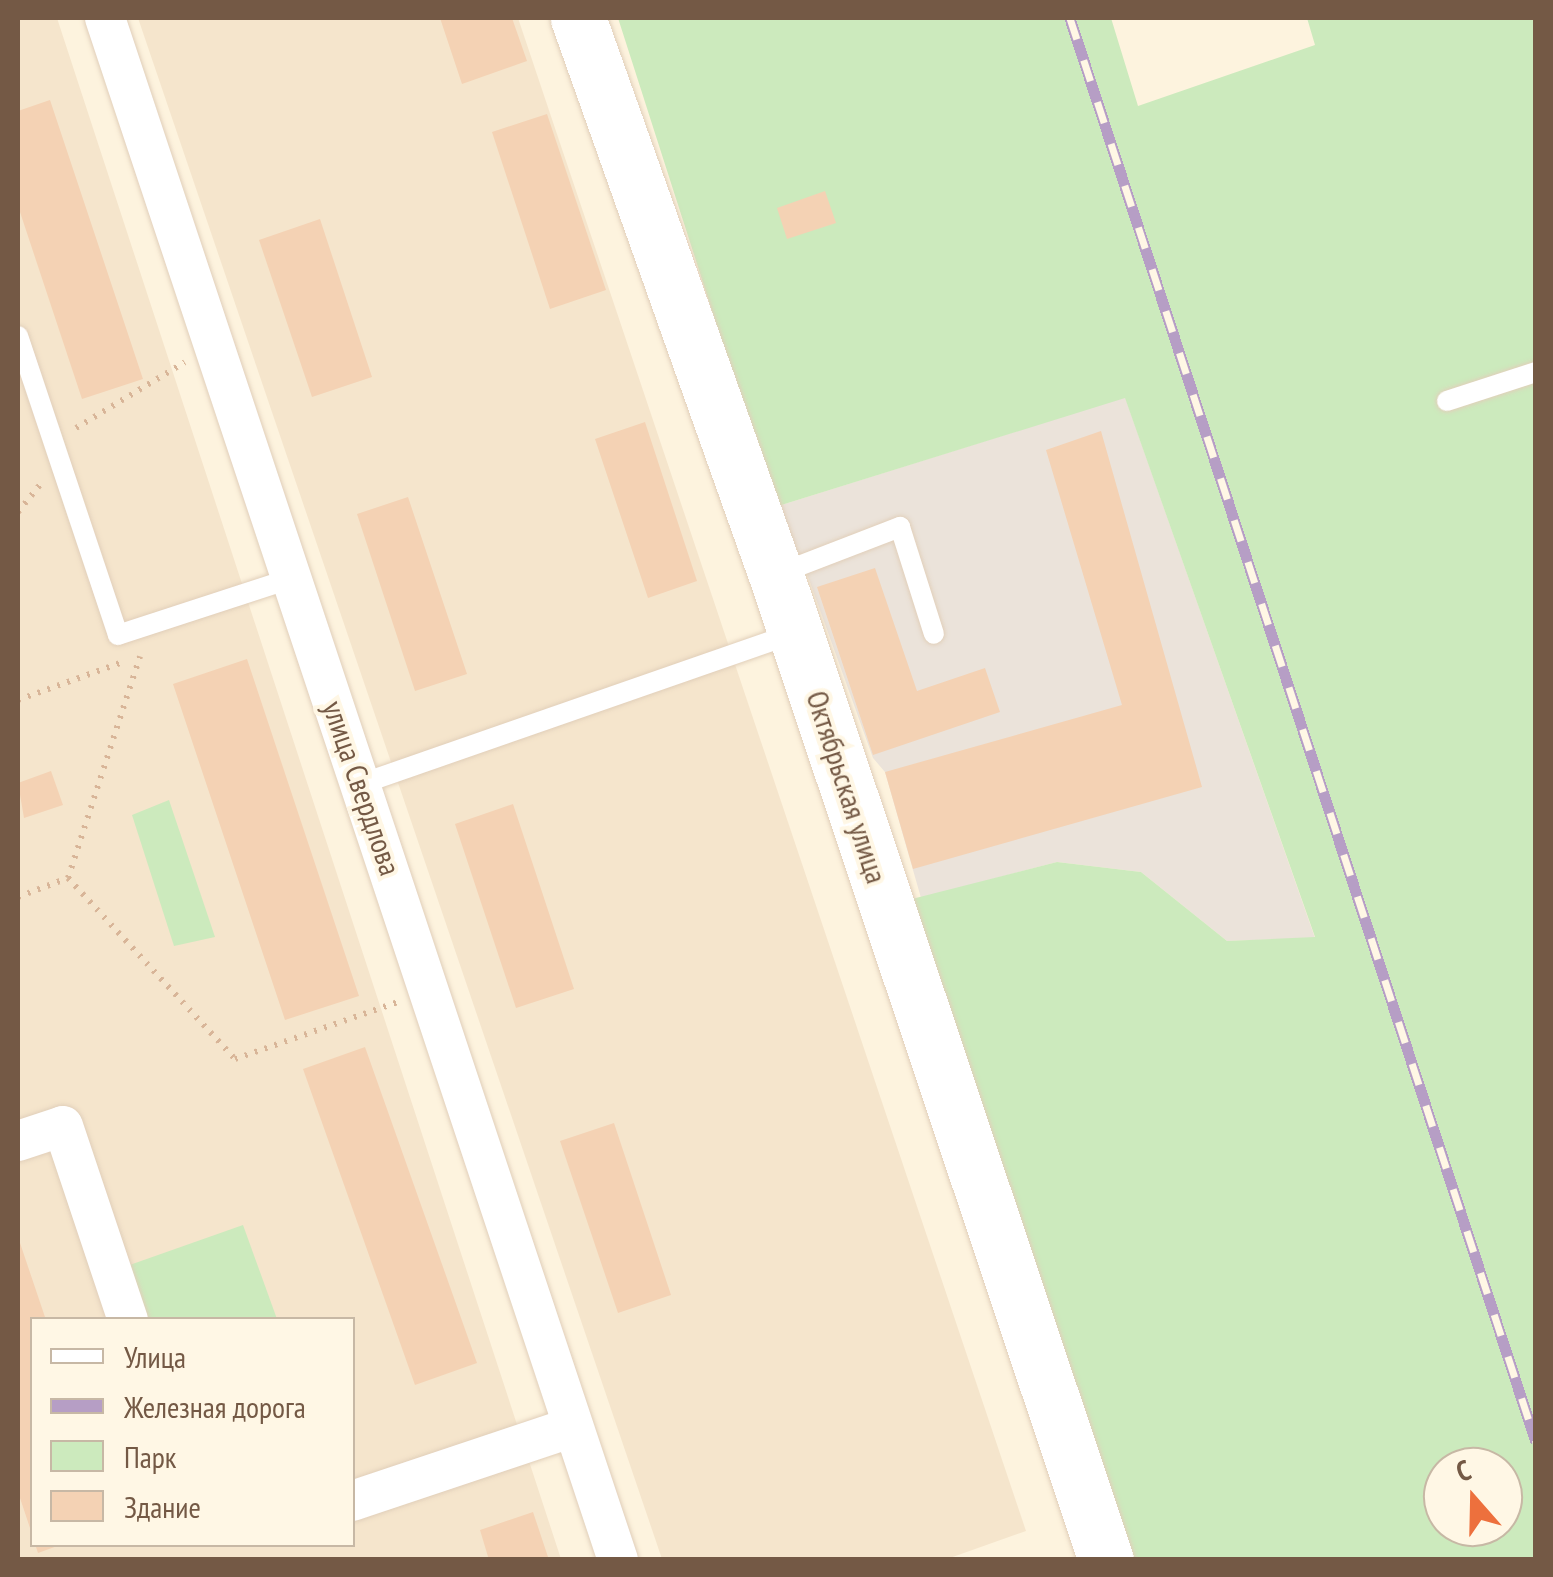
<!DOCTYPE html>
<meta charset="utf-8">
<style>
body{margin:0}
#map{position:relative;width:1553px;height:1577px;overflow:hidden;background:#fdf3de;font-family:"PT Sans Narrow",sans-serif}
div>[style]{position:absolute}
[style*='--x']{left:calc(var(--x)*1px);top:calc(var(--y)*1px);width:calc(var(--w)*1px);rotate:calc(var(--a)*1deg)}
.residential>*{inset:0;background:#f5e5cc}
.industrial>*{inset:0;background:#ebe3da}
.green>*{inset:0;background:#cceabd}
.building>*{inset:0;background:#f4d2b4}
.path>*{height:6px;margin-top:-3px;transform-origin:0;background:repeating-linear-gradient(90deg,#d8b598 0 2.5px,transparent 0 10.5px)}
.roads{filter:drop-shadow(0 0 2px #e1cfba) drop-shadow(0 0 2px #e1cfba)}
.lane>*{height:20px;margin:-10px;padding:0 10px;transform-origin:10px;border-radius:10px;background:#fff}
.street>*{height:40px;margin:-20px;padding:0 20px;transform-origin:20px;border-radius:20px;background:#fff}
.secondary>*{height:55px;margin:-27.5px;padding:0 27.5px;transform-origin:27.5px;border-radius:27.5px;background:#fff}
.rail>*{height:11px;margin-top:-5.5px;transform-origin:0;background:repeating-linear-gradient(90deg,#fff7e5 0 22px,#b69ec5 0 44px);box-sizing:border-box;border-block:2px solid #b69ec5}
span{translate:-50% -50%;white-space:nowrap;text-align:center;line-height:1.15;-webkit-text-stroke:8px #fff7e5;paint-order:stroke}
.street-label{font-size:30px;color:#745945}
.frame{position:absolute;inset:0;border:20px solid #745945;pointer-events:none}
.legend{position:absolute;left:30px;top:1317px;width:325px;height:230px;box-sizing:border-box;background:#fff7e5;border:2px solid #c7b8a5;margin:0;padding:12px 18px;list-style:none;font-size:30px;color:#745945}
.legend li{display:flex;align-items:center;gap:20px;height:50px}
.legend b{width:50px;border:2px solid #c7b8a5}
.north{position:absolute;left:1423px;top:1447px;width:100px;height:100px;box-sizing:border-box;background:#fff7e5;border:2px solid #c7b8a5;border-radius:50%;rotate:340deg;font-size:28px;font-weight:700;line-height:40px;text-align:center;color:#745945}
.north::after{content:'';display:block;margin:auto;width:35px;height:45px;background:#ed703d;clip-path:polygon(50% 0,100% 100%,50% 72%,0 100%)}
</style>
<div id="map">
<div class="residential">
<i style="clip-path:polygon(evenodd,18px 18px,57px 18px,561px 1559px,18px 1559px,18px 18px,32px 1320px,352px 1320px,352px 1544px,32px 1544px,32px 1320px)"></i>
<i style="clip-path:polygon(138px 18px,518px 18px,1026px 1531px,947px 1559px,662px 1559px)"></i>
</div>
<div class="industrial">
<i style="clip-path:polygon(1125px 397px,1315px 938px,1227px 941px,1141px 872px,1057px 862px,921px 898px,885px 772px,873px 758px,802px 560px,775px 507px)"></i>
</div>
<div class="green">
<i style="clip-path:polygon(evenodd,618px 18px,1111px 18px,1138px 106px,1315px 45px,1307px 18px,1535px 18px,1535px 1559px,1126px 1559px,904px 901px,1057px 862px,1141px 872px,1227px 941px,1315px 937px,1125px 398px,775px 507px,618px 18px,1443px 1467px,1503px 1467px,1503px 1527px,1443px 1527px,1443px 1467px)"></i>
<i style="clip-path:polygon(169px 800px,215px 937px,174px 946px,132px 815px)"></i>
<i style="clip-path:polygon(243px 1225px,277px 1319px,142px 1319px,124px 1267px)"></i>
</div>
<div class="building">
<i style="clip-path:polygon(440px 18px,512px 18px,527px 61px,462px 84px)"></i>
<i style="clip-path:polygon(50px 100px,143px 379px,82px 399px,18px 206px,18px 111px)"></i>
<i style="clip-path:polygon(547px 114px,606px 290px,550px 309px,492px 132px)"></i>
<i style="clip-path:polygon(825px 191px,836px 223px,787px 239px,777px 208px)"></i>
<i style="clip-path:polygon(320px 219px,372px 377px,312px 397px,259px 240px)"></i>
<i style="clip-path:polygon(645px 422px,697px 581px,648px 598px,595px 439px)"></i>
<i style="clip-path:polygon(1101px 431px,1202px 787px,913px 869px,885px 772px,1122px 705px,1046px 450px)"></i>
<i style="clip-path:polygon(408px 497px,467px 674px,415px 691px,357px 514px)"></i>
<i style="clip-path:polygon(875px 568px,917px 691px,985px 668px,1000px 712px,873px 755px,817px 587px)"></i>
<i style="clip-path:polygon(247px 659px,359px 996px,285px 1020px,173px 684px)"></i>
<i style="clip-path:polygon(51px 771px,63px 805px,24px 818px,18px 783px)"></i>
<i style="clip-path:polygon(513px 804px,574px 989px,516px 1008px,455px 824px)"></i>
<i style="clip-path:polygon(365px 1047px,477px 1363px,415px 1385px,303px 1069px)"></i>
<i style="clip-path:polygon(614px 1123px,671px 1295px,618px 1313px,560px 1141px)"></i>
<i style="clip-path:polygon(18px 1237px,46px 1320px,32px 1320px,32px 1534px,18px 1492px)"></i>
<i style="clip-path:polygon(533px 1512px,549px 1560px,489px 1560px,480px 1530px)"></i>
<i style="clip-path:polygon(35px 1544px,60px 1544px,60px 1545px,38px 1553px)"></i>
</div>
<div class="path">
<i style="--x:76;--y:428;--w:127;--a:-31.2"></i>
<i style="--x:18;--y:512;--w:38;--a:-51"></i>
<i style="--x:18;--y:700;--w:109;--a:-19.9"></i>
<i style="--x:68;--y:878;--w:246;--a:47.3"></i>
<i style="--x:235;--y:1059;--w:173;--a:-19.3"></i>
<i style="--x:18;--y:897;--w:53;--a:-20.8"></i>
<i style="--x:68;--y:878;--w:233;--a:-72"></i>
</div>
<div class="roads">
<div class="lane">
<i style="--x:18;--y:336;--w:315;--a:71.5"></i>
<i style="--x:118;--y:635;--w:180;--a:-18.1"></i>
<i style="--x:1447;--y:401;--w:94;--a:-18"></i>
<i style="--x:778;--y:574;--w:131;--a:-21.1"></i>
<i style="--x:900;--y:527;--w:112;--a:72.4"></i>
<i style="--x:361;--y:784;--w:459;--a:-19.2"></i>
</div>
<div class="street">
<i style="--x:105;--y:18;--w:1625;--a:71.6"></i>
<i style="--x:18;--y:1141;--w:47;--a:-18.4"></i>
<i style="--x:63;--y:1126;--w:205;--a:71.5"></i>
<i style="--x:352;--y:1501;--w:233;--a:-18.5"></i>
</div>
<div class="secondary">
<i style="--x:578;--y:18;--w:591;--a:70.43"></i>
<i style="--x:776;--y:575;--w:1039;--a:71.48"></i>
</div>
</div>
<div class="rail">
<i style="--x:1070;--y:18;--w:1498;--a:71.88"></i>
</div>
<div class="street-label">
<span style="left:847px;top:787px;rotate:72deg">Октябрьская улица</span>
<span style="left:362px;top:788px;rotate:71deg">улица Свердлова</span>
</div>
<div class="frame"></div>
<ul class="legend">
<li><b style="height:12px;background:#fff"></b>Улица</li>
<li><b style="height:12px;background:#b69ec5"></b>Железная дорога</li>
<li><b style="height:28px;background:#cceabd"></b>Парк</li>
<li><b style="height:28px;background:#f4d2b4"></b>Здание</li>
</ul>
<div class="north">С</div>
</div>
